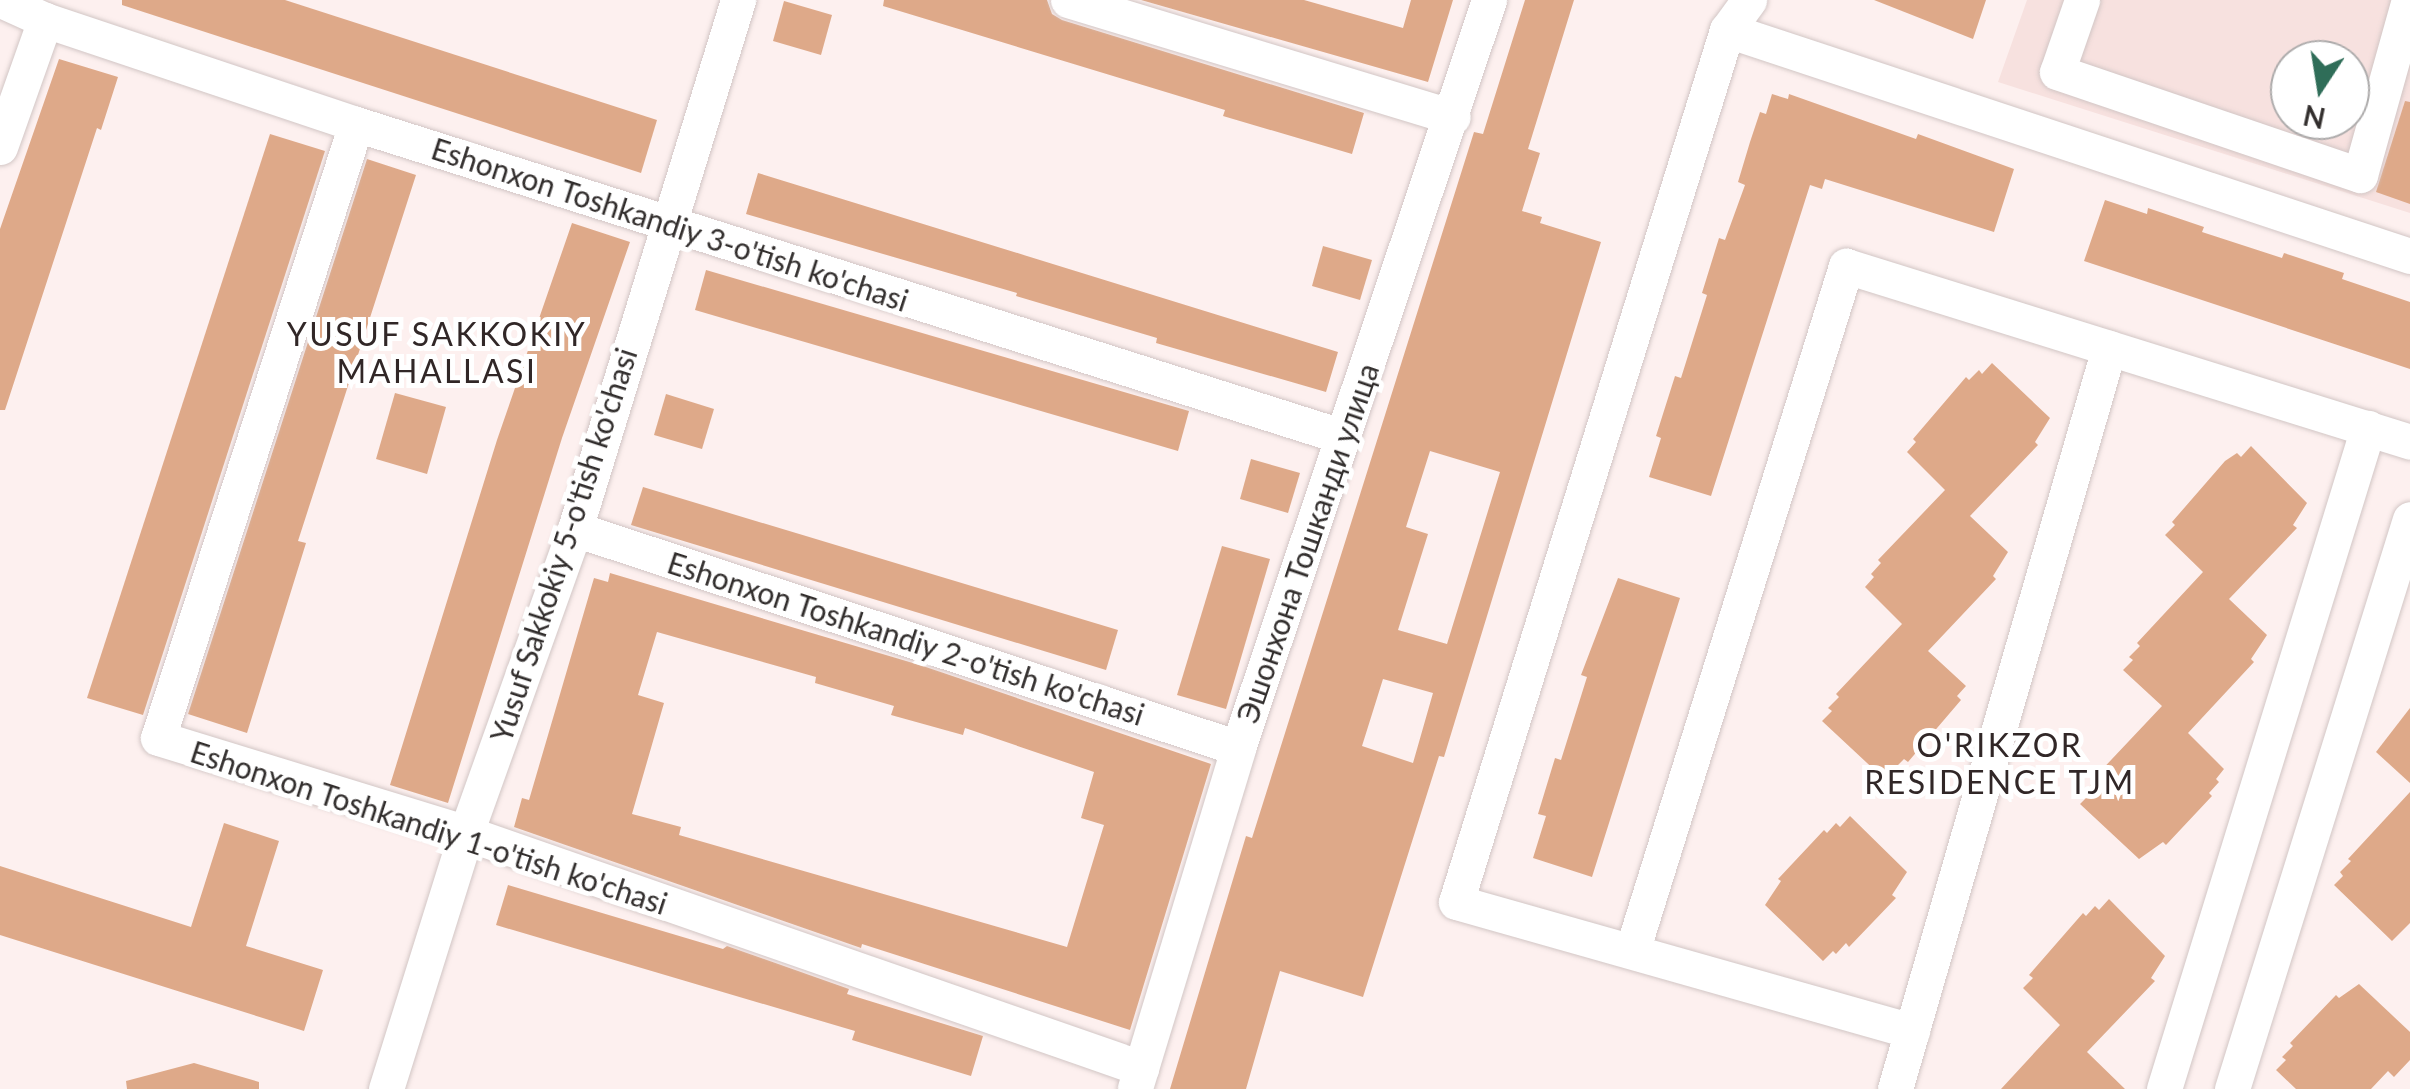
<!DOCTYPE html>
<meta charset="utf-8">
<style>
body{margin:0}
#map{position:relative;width:2410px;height:1089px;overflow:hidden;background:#fdf0ef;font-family:Lato,sans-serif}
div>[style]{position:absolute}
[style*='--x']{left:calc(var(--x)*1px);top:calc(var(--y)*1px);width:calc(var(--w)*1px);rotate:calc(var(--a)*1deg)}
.built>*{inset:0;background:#f7e1df}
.building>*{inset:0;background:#dea989}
.roads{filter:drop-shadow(0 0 2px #d2c6c5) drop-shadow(0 0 2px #d2c6c5)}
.minor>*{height:35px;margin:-17.5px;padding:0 17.5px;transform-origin:17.5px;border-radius:17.5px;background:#fff}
span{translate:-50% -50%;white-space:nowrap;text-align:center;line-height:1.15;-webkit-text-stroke:10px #fff;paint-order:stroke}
.street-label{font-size:30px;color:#322e2d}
.neighbourhood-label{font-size:32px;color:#312727;letter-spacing:2.5px}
.north{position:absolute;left:2270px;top:40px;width:100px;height:100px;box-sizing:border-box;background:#fff;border:2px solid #adabab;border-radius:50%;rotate:192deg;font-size:28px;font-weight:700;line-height:40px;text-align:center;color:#322e2d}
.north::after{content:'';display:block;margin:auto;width:35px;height:45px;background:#2f6d58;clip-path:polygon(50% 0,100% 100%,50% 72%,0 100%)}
</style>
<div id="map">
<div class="built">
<i style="clip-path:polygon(evenodd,2027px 0,2410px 0,2410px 213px,1998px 82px,2027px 0,2290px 60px,2350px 60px,2350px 120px,2290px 120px,2290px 60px)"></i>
</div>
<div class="building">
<i style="clip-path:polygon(122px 0,285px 0,657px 120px,641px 173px,122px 5px)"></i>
<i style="clip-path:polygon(884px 0,1047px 0,1052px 14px,1062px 20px,1364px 113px,1352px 154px,1223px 116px,1225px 110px,883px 6px)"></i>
<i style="clip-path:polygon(1141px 0,1304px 0,1403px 28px,1411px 0,1453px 0,1428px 82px)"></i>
<i style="clip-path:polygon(evenodd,1525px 0,1574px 0,1528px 149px,1540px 153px,1522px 211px,1542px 217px,1540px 223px,1601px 242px,1444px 757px,1439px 756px,1363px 997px,1280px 971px,1246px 1089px,1170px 1089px,1246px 836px,1252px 838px,1474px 132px,1483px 134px,1525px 0,1430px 451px,1500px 472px,1447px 644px,1398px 630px,1428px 534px,1406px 527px,1430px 451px,1525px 0,1383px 679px,1433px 693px,1413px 763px,1362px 746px,1383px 679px)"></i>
<i style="clip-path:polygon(1874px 0,1986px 0,1973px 39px)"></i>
<i style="clip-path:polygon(784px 1px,832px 15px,821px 55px,773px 41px)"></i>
<i style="clip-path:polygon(59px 59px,118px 77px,101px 130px,97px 128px,5px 410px,0 410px,0 229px)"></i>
<i style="clip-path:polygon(1772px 94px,1788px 99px,1789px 94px,1916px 139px,1918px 134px,2014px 169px,1994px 232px,1825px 179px,1822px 189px,1810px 185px,1711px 496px,1649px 477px,1661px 438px,1656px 436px,1675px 376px,1681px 378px,1707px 295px,1702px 293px,1719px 238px,1725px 240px,1745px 185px,1738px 182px,1750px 142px,1760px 112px,1766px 114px)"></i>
<i style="clip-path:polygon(2405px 101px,2410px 102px,2410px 204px,2376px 192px)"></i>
<i style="clip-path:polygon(270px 134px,325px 151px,143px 715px,87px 698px)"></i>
<i style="clip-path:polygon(367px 159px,416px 175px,298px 541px,306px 543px,247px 733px,188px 714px)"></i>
<i style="clip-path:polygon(758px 173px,1338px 352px,1326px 392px,1156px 343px,1157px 338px,1016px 296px,1017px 293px,746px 214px)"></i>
<i style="clip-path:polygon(2105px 200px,2147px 214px,2148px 208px,2204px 227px,2202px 232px,2282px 258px,2284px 253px,2344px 273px,2342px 279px,2410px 302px,2410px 369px,2084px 261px)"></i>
<i style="clip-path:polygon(572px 223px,630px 242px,562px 438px,448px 803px,390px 785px,497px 440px)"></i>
<i style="clip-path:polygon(1323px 246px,1372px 260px,1360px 300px,1312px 286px)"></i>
<i style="clip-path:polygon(706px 270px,1189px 411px,1178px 451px,695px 310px)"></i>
<i style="clip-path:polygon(1992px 363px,2050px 418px,2035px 442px,2038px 445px,1970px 516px,2008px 552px,1993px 576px,1996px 579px,1928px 651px,1966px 686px,1957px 696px,1961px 700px,1908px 762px,1904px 759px,1894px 769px,1891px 766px,1881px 776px,1822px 721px,1832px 711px,1828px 708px,1839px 697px,1836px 694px,1902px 624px,1865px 587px,1874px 577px,1871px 574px,1881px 563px,1878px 560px,1945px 490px,1907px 452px,1916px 442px,1913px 439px,1966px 377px,1969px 380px,1979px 370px,1982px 374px)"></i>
<i style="clip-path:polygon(395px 393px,446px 407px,427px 474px,376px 459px)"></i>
<i style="clip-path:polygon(666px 394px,714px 409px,702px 449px,654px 435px)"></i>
<i style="clip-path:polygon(2251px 446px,2307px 503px,2293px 525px,2297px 528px,2229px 599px,2267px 635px,2251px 659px,2254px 662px,2188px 733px,2224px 769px,2216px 779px,2219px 782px,2209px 793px,2212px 796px,2166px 845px,2163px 842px,2139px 859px,2080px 804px,2090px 794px,2087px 791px,2095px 777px,2162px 706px,2123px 670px,2133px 660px,2129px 657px,2140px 646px,2137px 643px,2203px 572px,2165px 535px,2175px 525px,2172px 522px,2225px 461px,2237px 453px,2241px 457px)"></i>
<i style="clip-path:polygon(1251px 459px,1300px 473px,1288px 513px,1240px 499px)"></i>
<i style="clip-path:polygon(643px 487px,1118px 630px,1106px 670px,631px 525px)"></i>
<i style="clip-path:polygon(1222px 546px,1270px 559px,1226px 709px,1177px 695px)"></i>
<i style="clip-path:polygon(evenodd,610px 573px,923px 666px,1211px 764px,1130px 1030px,862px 944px,861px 948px,514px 827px,522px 798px,529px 800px,594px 578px,608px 582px,610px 573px,657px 632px,816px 677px,815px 683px,894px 706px,891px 715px,963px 735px,965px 728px,1094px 772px,1081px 818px,1104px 825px,1067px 947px,679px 835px,681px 827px,632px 814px,664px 703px,638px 695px,657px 632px)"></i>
<i style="clip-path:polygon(1618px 578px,1680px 598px,1592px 877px,1533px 858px,1546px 816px,1538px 814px,1555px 758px,1561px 760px,1587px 677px,1581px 675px)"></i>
<i style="clip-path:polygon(2410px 708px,2410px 783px,2376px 752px)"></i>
<i style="clip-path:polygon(2410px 792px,2410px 923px,2392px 941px,2334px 885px,2343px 876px,2340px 872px,2351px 861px,2348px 859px)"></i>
<i style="clip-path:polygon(1850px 816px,1907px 872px,1892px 895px,1896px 898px,1849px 947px,1846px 943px,1836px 954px,1833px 951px,1823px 961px,1765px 905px,1781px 881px,1778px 879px,1824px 830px,1827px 833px,1836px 823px,1840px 827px)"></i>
<i style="clip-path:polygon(224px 823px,279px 841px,246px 946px,323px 970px,304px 1031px,0 935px,0 866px,191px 927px)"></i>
<i style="clip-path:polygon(508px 885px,723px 949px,727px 946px,849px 989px,847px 994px,983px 1036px,971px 1076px,852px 1040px,855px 1031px,496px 925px)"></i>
<i style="clip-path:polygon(2109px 899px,2165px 956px,2151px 978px,2155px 981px,2087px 1052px,2125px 1089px,2001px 1089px,2060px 1025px,2023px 988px,2033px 978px,2029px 975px,2083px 913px,2086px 916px,2095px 906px,2099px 910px)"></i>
<i style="clip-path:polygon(2359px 984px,2410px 1032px,2410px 1060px,2394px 1077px,2388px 1071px,2371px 1089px,2296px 1089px,2276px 1070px,2286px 1060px,2282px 1057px,2293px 1046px,2290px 1043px,2336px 995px,2339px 998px)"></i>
<i style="clip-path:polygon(194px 1063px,259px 1082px,259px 1089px,127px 1089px,126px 1081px)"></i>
</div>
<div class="roads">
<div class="minor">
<i style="--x:1;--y:0;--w:48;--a:24.4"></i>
<i style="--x:45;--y:20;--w:328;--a:18.5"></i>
<i style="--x:356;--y:124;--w:1036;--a:17.58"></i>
<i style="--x:1068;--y:0;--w:402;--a:16.9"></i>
<i style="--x:1749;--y:0;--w:37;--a:126"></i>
<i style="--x:1727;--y:30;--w:913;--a:107.26"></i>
<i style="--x:1456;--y:902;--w:474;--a:15.8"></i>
<i style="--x:2082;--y:0;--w:76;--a:109.1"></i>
<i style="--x:2057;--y:72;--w:320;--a:18.8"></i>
<i style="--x:2360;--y:175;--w:182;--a:-74.4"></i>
<i style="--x:1727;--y:30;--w:719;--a:18.31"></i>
<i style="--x:356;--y:124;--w:645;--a:107.87"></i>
<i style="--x:158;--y:738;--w:322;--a:17.1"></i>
<i style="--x:466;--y:833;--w:715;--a:19.2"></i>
<i style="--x:0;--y:147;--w:135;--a:-70.5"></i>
<i style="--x:575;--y:529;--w:698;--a:18.28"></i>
<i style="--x:1632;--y:951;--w:718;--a:-72.65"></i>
<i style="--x:1846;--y:266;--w:275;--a:17.3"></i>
<i style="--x:1135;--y:1088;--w:355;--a:-73.1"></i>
<i style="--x:1238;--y:748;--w:789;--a:-71.45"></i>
<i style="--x:386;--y:1089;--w:268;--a:-72.6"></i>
<i style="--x:466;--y:833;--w:323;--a:-70.3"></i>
<i style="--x:575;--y:529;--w:554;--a:-72.87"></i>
<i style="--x:1895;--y:1089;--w:771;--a:-73.89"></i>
<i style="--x:2109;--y:348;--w:315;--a:17.3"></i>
<i style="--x:2164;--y:1089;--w:692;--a:-72.85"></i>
<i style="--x:2232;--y:1089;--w:597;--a:-72.66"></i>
</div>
</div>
<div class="street-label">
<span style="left:670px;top:224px;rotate:18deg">Eshonxon Toshkandiy 3-o'tish ko'chasi</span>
<span style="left:1307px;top:543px;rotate:-71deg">Эшонхона Тошканди улица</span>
<span style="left:563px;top:545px;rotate:-72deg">Yusuf Sakkokiy 5-o'tish ko'chasi</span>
<span style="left:906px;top:638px;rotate:18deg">Eshonxon Toshkandiy 2-o'tish ko'chasi</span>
<span style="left:429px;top:827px;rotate:18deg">Eshonxon Toshkandiy 1-o'tish ko'chasi</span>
</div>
<div class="neighbourhood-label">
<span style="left:437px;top:353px">YUSUF SAKKOKIY<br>MAHALLASI</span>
<span style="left:2000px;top:764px">O'RIKZOR<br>RESIDENCE TJM</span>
</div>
<div class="north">N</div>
</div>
